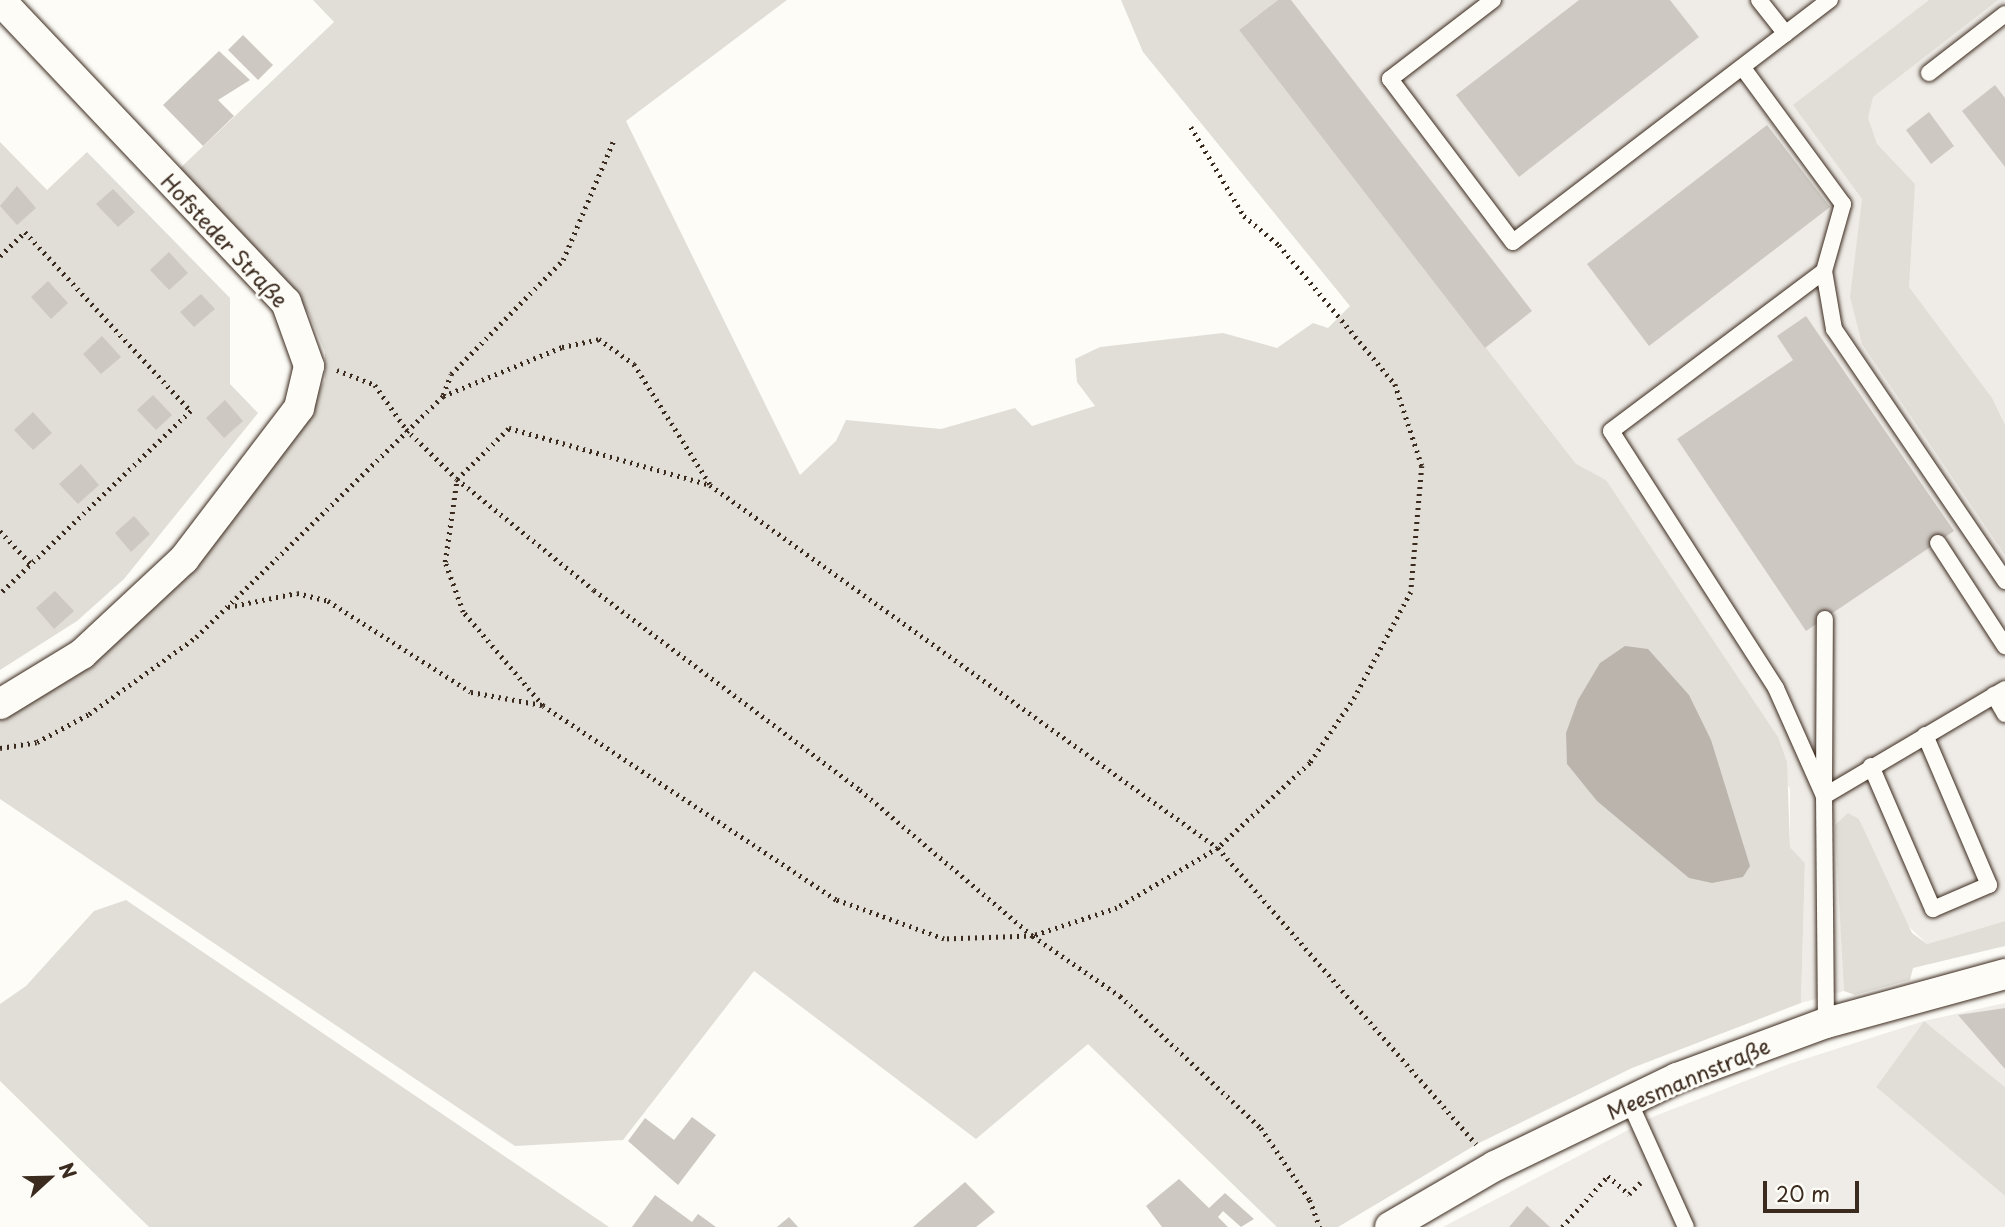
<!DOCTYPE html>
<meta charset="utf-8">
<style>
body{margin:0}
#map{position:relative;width:2005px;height:1227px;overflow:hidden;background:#fdfcf7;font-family:"Playpen Sans",sans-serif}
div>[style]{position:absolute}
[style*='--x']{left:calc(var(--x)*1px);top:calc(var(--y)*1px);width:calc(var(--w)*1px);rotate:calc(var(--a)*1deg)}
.built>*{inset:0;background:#efece7}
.green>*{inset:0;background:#e1ded7}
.water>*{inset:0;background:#bbb4ad}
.building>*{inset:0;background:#cdc8c2}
.path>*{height:4.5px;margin-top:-2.25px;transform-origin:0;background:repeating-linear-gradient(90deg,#3b2a1e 0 2px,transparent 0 7px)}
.roads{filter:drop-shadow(0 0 2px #3b2a1e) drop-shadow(0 0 2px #3b2a1e)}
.service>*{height:16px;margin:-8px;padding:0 8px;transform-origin:8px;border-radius:8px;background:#fdfcf7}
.minor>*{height:30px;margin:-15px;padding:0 15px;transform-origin:15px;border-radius:15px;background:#fdfcf7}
span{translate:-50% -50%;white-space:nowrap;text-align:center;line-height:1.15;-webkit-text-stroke:6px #fdfcf7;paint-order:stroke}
.street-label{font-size:21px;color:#3b2a1e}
.north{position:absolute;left:14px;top:1143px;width:70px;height:70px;-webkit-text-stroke:5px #fdfcf7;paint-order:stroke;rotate:68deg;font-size:19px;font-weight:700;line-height:28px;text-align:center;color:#3b2a1e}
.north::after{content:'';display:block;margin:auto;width:24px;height:32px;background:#3b2a1e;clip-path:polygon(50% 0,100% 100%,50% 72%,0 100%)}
.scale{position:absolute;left:1763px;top:1181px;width:96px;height:32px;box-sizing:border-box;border:4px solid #3b2a1e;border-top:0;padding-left:9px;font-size:21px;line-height:24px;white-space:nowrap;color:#3b2a1e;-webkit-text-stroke:5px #fdfcf7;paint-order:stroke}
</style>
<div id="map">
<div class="built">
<i style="clip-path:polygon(1278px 0,2005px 0,2005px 921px,1927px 944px,1904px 922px,1859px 819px,1844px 991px,1801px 1003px,1805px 863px,1790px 847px,1790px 789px,1606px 480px,1576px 465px,1239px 30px)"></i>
<i style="clip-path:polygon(2005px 1003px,2005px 1087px,1924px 1021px,1876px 1087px,2005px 1196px,2005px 1227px,1443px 1227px,1655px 1116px,1789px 1064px,1924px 1021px)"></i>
</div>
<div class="green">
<i style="clip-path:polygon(313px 0,787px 0,626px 121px,800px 475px,836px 441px,846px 420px,941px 429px,1015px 408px,1032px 426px,1095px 406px,1077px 382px,1075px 359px,1100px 347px,1223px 333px,1277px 348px,1313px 323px,1328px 328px,1350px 306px,1143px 52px,1121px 0,1278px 0,1239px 30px,1576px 464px,1606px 480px,1778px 737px,1787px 762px,1790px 847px,1805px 863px,1801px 1003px,1632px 1068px,1477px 1144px,1338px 1227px,1277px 1227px,1088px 1044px,976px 1139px,754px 971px,623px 1140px,515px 1146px,0 799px,0 714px,82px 662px,294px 431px,325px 380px,325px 352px,309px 314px,175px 173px,334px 22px)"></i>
<i style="clip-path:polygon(1929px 0,1998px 0,1873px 97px,1868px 118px,1877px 144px,1915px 184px,1909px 287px,1992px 398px,2005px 425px,2005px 555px,1862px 344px,1850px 297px,1862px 199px,1793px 105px)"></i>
<i style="clip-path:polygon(0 142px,47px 190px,87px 152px,230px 298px,230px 384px,258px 413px,124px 579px,77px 621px,0 670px)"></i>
<i style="clip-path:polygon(1848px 813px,1859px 819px,1912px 933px,1927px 944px,2005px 921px,2005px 946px,1913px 968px,1910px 980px,1855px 995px,1844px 991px,1835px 825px)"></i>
<i style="clip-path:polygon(126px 900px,491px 1147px,609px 1227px,149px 1227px,0 1081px,0 1004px,26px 986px,94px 911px)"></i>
<i style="clip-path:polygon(1924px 1021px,2005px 1087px,2005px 1196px,1876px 1087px)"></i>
</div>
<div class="water">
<i style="clip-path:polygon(1625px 646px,1648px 649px,1689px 695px,1711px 740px,1750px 866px,1743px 877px,1712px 883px,1689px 878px,1597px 801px,1567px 764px,1566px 733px,1578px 700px,1600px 663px)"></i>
</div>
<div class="building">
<i style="clip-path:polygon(1278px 0,1291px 0,1532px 311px,1485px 348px,1239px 30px)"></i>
<i style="clip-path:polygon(1579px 0,1670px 0,1699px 37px,1519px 177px,1456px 95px)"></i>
<i style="clip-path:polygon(243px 35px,273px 65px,258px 80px,228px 50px)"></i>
<i style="clip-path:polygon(219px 51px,250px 80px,218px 100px,234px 116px,203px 146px,163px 105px)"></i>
<i style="clip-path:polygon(1995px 85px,2005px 98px,2005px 167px,1962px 111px)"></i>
<i style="clip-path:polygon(1929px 112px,1954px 146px,1931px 164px,1906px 130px)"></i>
<i style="clip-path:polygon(1767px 125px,1830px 207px,1649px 346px,1587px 264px)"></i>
<i style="clip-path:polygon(17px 186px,36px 208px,17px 225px,0 206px)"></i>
<i style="clip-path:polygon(113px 189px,135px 212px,118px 227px,96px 204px)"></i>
<i style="clip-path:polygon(169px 252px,188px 273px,169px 290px,150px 270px)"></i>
<i style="clip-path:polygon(48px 281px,68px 303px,51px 319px,31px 297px)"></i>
<i style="clip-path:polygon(201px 294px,215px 309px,194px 327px,180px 312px)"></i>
<i style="clip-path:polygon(1806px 316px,1954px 531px,1806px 631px,1677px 439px,1793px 360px,1777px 336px)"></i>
<i style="clip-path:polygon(102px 336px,121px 357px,101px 374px,83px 354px)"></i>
<i style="clip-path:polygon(153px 395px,172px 415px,156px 430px,137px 410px)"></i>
<i style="clip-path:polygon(225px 400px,243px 421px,224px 438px,206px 418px)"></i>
<i style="clip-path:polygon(33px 412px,52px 433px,33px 450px,14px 430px)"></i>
<i style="clip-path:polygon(81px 464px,99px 485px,78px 504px,59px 484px)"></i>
<i style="clip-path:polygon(134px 516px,150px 534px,131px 552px,115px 533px)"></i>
<i style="clip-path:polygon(55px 591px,74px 611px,54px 629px,36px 608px)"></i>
<i style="clip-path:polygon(2005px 1008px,2005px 1069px,1958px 1015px)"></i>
<i style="clip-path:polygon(692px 1117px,716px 1135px,678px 1185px,628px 1141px,645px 1118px,674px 1140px)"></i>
<i style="clip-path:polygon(1179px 1179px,1209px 1208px,1225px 1193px,1254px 1219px,1241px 1227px,1223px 1211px,1218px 1217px,1228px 1227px,1162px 1227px,1146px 1206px)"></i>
<i style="clip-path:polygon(965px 1182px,995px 1212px,976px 1227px,913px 1227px)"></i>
<i style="clip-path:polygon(655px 1195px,692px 1222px,698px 1214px,716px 1227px,632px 1227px)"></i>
<i style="clip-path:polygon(1527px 1206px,1550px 1227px,1509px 1227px)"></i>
<i style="clip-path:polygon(789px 1217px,798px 1227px,777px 1227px)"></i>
</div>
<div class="path">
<i style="--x:1191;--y:127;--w:104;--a:59.2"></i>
<i style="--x:1244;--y:216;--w:45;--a:39.6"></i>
<i style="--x:1279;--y:245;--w:181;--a:50.2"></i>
<i style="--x:1395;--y:384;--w:86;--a:71.8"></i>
<i style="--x:1422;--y:466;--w:126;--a:95"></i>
<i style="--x:1411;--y:592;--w:119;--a:118.1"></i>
<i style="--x:1355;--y:697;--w:80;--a:124.3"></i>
<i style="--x:1310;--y:763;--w:125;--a:137.3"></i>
<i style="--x:1218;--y:848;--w:117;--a:149.3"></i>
<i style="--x:1117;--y:908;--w:89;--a:161.6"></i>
<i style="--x:1033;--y:936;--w:89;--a:178.1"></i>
<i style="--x:944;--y:939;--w:115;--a:-160.1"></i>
<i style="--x:836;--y:900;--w:351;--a:-146.5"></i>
<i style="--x:543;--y:706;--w:123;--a:-130.4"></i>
<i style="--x:463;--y:612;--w:53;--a:-109.8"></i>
<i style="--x:445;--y:562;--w:84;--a:-81.8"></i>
<i style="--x:457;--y:479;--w:73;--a:-44.4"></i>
<i style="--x:509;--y:428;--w:209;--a:15.8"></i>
<i style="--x:710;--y:485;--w:624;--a:35.55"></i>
<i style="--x:1218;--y:848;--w:393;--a:48.9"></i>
<i style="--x:0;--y:256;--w:35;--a:-44"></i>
<i style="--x:25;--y:232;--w:244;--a:47.2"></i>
<i style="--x:191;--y:411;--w:265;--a:136.2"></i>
<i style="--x:337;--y:370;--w:41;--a:21.5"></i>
<i style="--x:375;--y:385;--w:54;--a:54.8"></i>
<i style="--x:406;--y:429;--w:71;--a:44.4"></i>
<i style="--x:457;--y:479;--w:176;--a:39"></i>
<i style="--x:594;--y:590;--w:333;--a:36.9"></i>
<i style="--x:860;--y:790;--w:226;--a:40.2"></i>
<i style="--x:1033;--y:936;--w:106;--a:34.6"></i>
<i style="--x:1120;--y:996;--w:193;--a:43.1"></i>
<i style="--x:1261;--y:1128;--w:87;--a:55.8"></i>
<i style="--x:1310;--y:1200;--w:29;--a:70"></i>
<i style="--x:443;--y:395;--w:22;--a:-69"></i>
<i style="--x:451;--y:374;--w:160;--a:-45.5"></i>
<i style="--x:563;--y:260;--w:131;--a:-67.1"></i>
<i style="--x:0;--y:531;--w:45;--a:46.8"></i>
<i style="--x:228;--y:607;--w:70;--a:-11.5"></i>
<i style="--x:297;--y:593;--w:32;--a:14"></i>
<i style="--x:328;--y:601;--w:169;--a:32.5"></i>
<i style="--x:471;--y:692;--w:72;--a:10.4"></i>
<i style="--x:0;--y:748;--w:37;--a:-9"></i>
<i style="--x:37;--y:742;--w:59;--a:-28.3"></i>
<i style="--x:89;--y:714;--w:132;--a:-35.7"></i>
<i style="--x:196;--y:637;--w:345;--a:-44.3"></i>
<i style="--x:443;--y:396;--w:129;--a:-22.4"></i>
<i style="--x:562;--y:347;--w:38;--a:-12"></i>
<i style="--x:599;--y:339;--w:43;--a:35.5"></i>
<i style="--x:634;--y:364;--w:142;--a:57.7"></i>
<i style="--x:1562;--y:1227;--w:69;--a:-48"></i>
<i style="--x:1608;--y:1176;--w:28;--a:41"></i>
<i style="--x:1629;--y:1194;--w:16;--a:-45"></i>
</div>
<div class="roads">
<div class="service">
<i style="--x:1493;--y:0;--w:130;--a:142.5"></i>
<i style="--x:1390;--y:79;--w:204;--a:53"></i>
<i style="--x:1513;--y:242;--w:399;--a:-37.4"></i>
<i style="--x:1759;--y:0;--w:43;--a:51.5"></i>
<i style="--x:1743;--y:68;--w:169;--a:53.7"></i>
<i style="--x:1843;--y:204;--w:70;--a:105.8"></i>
<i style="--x:1824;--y:271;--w:59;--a:80.2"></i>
<i style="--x:1834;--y:329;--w:305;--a:55.8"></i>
<i style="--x:1929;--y:73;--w:96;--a:-37.8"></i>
<i style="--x:1938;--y:543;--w:123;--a:57"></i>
<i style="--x:1994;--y:695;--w:22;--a:60"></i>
<i style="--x:1871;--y:766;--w:156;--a:66.6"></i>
<i style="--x:1933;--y:909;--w:61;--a:-23.2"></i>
<i style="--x:1989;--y:885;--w:163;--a:-113.1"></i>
<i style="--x:1824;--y:788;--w:169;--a:-89.7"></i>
<i style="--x:1824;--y:796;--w:118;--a:-114"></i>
<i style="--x:1776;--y:688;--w:305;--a:-122.7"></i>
<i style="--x:1611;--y:431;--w:266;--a:-36.9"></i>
<i style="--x:1826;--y:1023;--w:227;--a:-90.5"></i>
<i style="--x:1824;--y:796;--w:210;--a:-30.6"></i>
<i style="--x:1629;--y:1101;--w:138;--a:65.7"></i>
</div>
<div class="minor">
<i style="--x:0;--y:0;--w:416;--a:46.6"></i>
<i style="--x:286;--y:302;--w:68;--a:70.2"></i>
<i style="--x:309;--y:366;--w:43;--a:103.4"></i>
<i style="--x:299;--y:408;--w:190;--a:127.3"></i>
<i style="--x:184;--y:559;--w:139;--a:137"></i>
<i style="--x:82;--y:654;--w:96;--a:148.6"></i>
<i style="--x:1390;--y:1227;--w:121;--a:-30.2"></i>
<i style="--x:1495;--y:1166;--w:202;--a:-25.8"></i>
<i style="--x:1677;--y:1078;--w:159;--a:-20.3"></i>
<i style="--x:1826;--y:1023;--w:186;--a:-15.3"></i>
</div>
</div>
<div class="street-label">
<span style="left:225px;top:240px;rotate:47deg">Hofsteder Straße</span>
<span style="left:1688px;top:1078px;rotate:-23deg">Meesmannstraße</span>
</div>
<div class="north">N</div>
<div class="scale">20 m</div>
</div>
